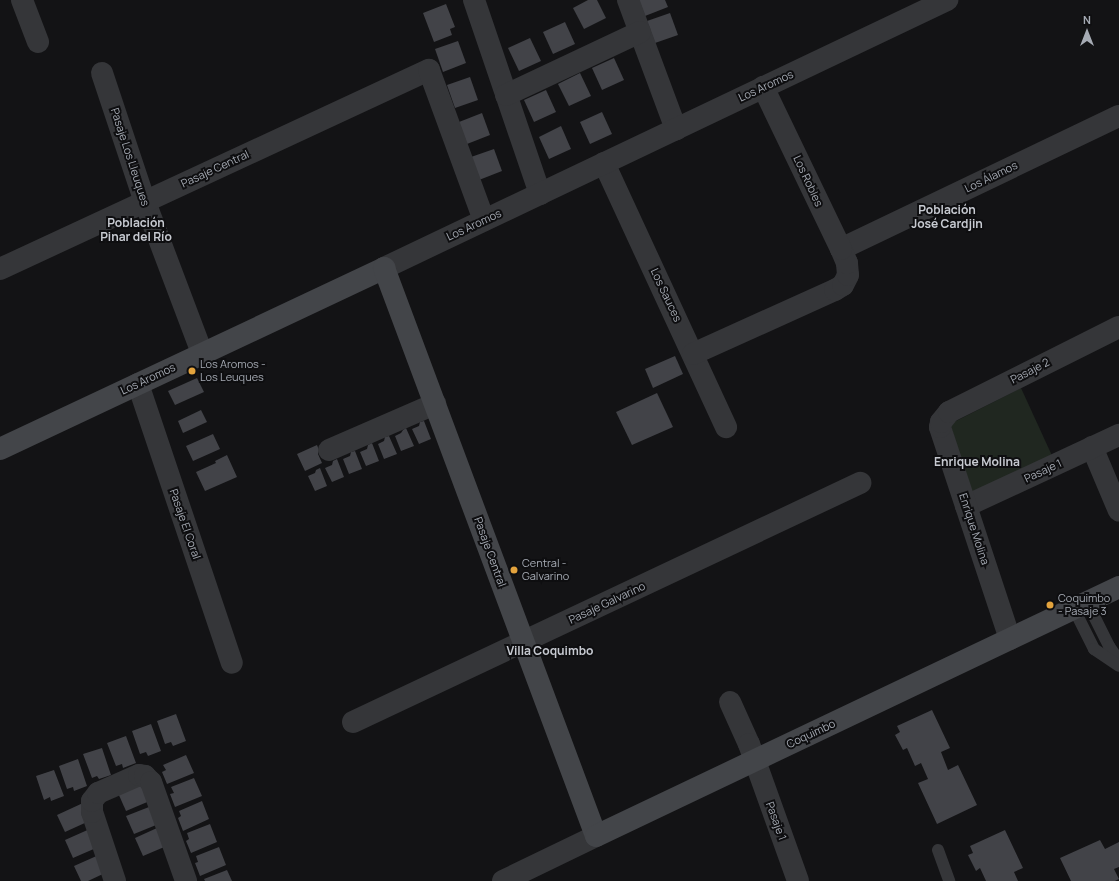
<!DOCTYPE html>
<meta charset="utf-8">
<style>
body{margin:0}
#map{position:relative;width:1119px;height:881px;overflow:hidden;background:#131315;font-family:Manrope,sans-serif}
div>[style]{position:absolute}
[style*='--x']{left:calc(var(--x)*1px);top:calc(var(--y)*1px);width:calc(var(--w)*1px);rotate:calc(var(--a)*1deg)}
.green>*{inset:0;background:#202720}
.building>*{inset:0;background:#424348}
.lane>*{height:12px;margin:-6px;padding:0 6px;transform-origin:6px;border-radius:6px;background:#353639}
.street>*{height:22px;margin:-11px;padding:0 11px;transform-origin:11px;border-radius:11px;background:#353639}
.secondary>*{height:22px;margin:-11px;padding:0 11px;transform-origin:11px;border-radius:11px;background:#434549}
.dots>*{width:11px;height:11px;translate:-50% -50%;box-sizing:border-box;border:2px solid #0e0e10;border-radius:50%}
span{translate:-50% -50%;white-space:nowrap;text-align:center;line-height:1.15;-webkit-text-stroke:4px #0e0e10;paint-order:stroke}
.street-label{font-size:11px;color:#a6abb4}
.poi-label{font-size:11px;color:#a6abb4}
.left{translate:0 -50%;text-align:left}
.neighbourhood-label{font-size:12px;color:#c7cad1;font-weight:700}
.north{position:absolute;left:1067px;top:12px;width:40px;height:40px;-webkit-text-stroke:3px #0e0e10;paint-order:stroke;rotate:0deg;font-size:11px;font-weight:700;line-height:16px;text-align:center;color:#a6abb4}
.north::after{content:'';display:block;margin:auto;width:14px;height:18px;background:#a6abb4;clip-path:polygon(50% 0,100% 100%,50% 72%,0 100%)}
</style>
<div id="map">
<div class="green">
<i style="clip-path:polygon(1021px 388px,1054px 460px,972px 498px,951px 426px,954px 422px)"></i>
</div>
<div class="building">
<i style="clip-path:polygon(588px 0,597px 0,606px 18px,584px 29px,573px 8px)"></i>
<i style="clip-path:polygon(639px 0,665px 0,668px 7px,645px 16px)"></i>
<i style="clip-path:polygon(446px 4px,455px 27px,450px 29px,452px 35px,434px 42px,423px 13px)"></i>
<i style="clip-path:polygon(670px 13px,678px 35px,655px 43px,647px 21px)"></i>
<i style="clip-path:polygon(565px 22px,575px 44px,553px 54px,543px 32px)"></i>
<i style="clip-path:polygon(530px 38px,541px 61px,519px 71px,508px 48px)"></i>
<i style="clip-path:polygon(458px 41px,466px 63px,443px 72px,435px 49px)"></i>
<i style="clip-path:polygon(614px 58px,624px 80px,602px 90px,592px 68px)"></i>
<i style="clip-path:polygon(580px 73px,591px 96px,569px 106px,558px 84px)"></i>
<i style="clip-path:polygon(470px 77px,478px 100px,455px 108px,447px 85px)"></i>
<i style="clip-path:polygon(546px 90px,556px 112px,534px 122px,524px 100px)"></i>
<i style="clip-path:polygon(602px 112px,612px 134px,590px 144px,580px 122px)"></i>
<i style="clip-path:polygon(482px 113px,490px 135px,467px 144px,459px 122px)"></i>
<i style="clip-path:polygon(561px 126px,571px 149px,549px 159px,539px 137px)"></i>
<i style="clip-path:polygon(494px 149px,502px 171px,479px 180px,471px 157px)"></i>
<i style="clip-path:polygon(675px 356px,683px 374px,653px 388px,645px 369px)"></i>
<i style="clip-path:polygon(197px 378px,204px 392px,175px 405px,168px 391px)"></i>
<i style="clip-path:polygon(657px 393px,673px 427px,632px 445px,616px 412px)"></i>
<i style="clip-path:polygon(201px 410px,207px 422px,183px 433px,178px 421px)"></i>
<i style="clip-path:polygon(424px 421px,431px 439px,419px 444px,412px 429px,419px 426px,420px 422px)"></i>
<i style="clip-path:polygon(406px 428px,414px 446px,401px 451px,395px 436px,401px 433px,403px 430px)"></i>
<i style="clip-path:polygon(213px 434px,220px 449px,193px 461px,186px 446px)"></i>
<i style="clip-path:polygon(389px 436px,397px 454px,384px 459px,378px 444px,384px 441px,385px 437px)"></i>
<i style="clip-path:polygon(372px 443px,379px 461px,366px 466px,360px 452px,367px 449px,368px 445px)"></i>
<i style="clip-path:polygon(317px 445px,319px 450px,318px 454px,322px 463px,305px 471px,297px 454px)"></i>
<i style="clip-path:polygon(355px 451px,362px 469px,349px 474px,343px 459px,350px 456px,351px 452px)"></i>
<i style="clip-path:polygon(227px 455px,237px 477px,205px 491px,196px 472px,216px 463px,215px 461px)"></i>
<i style="clip-path:polygon(337px 459px,344px 477px,332px 482px,325px 468px,332px 465px,333px 461px)"></i>
<i style="clip-path:polygon(320px 468px,327px 486px,315px 491px,308px 476px,315px 473px,316px 470px)"></i>
<i style="clip-path:polygon(932px 710px,950px 748px,941px 752px,948px 770px,958px 765px,977px 805px,937px 824px,918px 783px,928px 779px,921px 763px,915px 766px,907px 748px,903px 750px,895px 735px,900px 732px,897px 726px)"></i>
<i style="clip-path:polygon(176px 714px,186px 741px,173px 746px,171px 742px,165px 744px,157px 721px)"></i>
<i style="clip-path:polygon(151px 724px,161px 751px,148px 756px,146px 752px,140px 754px,132px 731px)"></i>
<i style="clip-path:polygon(126px 736px,136px 763px,123px 768px,122px 764px,116px 766px,107px 743px)"></i>
<i style="clip-path:polygon(102px 748px,111px 775px,99px 779px,97px 776px,92px 778px,83px 754px)"></i>
<i style="clip-path:polygon(186px 755px,194px 773px,167px 784px,162px 772px,166px 770px,163px 765px)"></i>
<i style="clip-path:polygon(78px 759px,87px 786px,74px 791px,73px 787px,67px 789px,59px 766px)"></i>
<i style="clip-path:polygon(54px 770px,64px 796px,51px 801px,50px 797px,44px 800px,36px 776px)"></i>
<i style="clip-path:polygon(194px 778px,202px 796px,175px 807px,170px 794px,174px 793px,171px 787px)"></i>
<i style="clip-path:polygon(141px 783px,152px 800px,126px 811px,118px 793px)"></i>
<i style="clip-path:polygon(202px 801px,209px 819px,183px 831px,178px 818px,181px 816px,179px 811px)"></i>
<i style="clip-path:polygon(83px 803px,87px 822px,65px 832px,57px 815px)"></i>
<i style="clip-path:polygon(149px 807px,161px 823px,134px 834px,126px 816px)"></i>
<i style="clip-path:polygon(210px 824px,217px 842px,191px 853px,186px 841px,189px 839px,187px 833px)"></i>
<i style="clip-path:polygon(92px 828px,96px 848px,73px 858px,65px 840px)"></i>
<i style="clip-path:polygon(157px 828px,169px 845px,143px 856px,135px 838px)"></i>
<i style="clip-path:polygon(1005px 830px,1023px 868px,1014px 872px,1018px 881px,986px 881px,980px 868px,976px 871px,968px 855px,973px 853px,970px 846px)"></i>
<i style="clip-path:polygon(1100px 840px,1105px 849px,1119px 842px,1119px 867px,1114px 869px,1119px 879px,1115px 881px,1071px 881px,1060px 858px)"></i>
<i style="clip-path:polygon(219px 847px,226px 865px,200px 876px,195px 863px,198px 862px,196px 856px)"></i>
<i style="clip-path:polygon(101px 854px,105px 873px,88px 881px,81px 881px,74px 866px)"></i>
<i style="clip-path:polygon(227px 870px,232px 881px,205px 881px,204px 879px)"></i>
</div>
<div class="lane">
<i style="--x:1087;--y:602;--w:49;--a:63.4"></i>
<i style="--x:1109;--y:646;--w:18;--a:56"></i>
<i style="--x:1074;--y:609;--w:45;--a:63.4"></i>
<i style="--x:1094;--y:649;--w:30;--a:34"></i>
<i style="--x:938;--y:850;--w:33;--a:70"></i>
</div>
<div class="street">
<i style="--x:22;--y:0;--w:45;--a:69.1"></i>
<i style="--x:474;--y:0;--w:205;--a:71.2"></i>
<i style="--x:628;--y:0;--w:138;--a:69.6"></i>
<i style="--x:102;--y:73;--w:136;--a:71.6"></i>
<i style="--x:145;--y:202;--w:161;--a:69.3"></i>
<i style="--x:506;--y:95;--w:148;--a:-25.2"></i>
<i style="--x:604;--y:163;--w:291;--a:65.2"></i>
<i style="--x:841;--y:249;--w:308;--a:-25.6"></i>
<i style="--x:384;--y:268;--w:624;--a:-25.46"></i>
<i style="--x:0;--y:269;--w:473;--a:-24.9"></i>
<i style="--x:429;--y:70;--w:160;--a:69.9"></i>
<i style="--x:693;--y:354;--w:156;--a:-24.3"></i>
<i style="--x:835;--y:290;--w:9;--a:-32"></i>
<i style="--x:843;--y:285;--w:11;--a:-63"></i>
<i style="--x:848;--y:275;--w:12;--a:-95"></i>
<i style="--x:847;--y:263;--w:15;--a:-113"></i>
<i style="--x:841;--y:249;--w:180;--a:-115.7"></i>
<i style="--x:138;--y:384;--w:294;--a:71.4"></i>
<i style="--x:1092;--y:447;--w:69;--a:67.1"></i>
<i style="--x:329;--y:450;--w:116;--a:-23.5"></i>
<i style="--x:966;--y:506;--w:169;--a:-24.9"></i>
<i style="--x:1010;--y:639;--w:223;--a:-108.3"></i>
<i style="--x:940;--y:427;--w:5;--a:-79"></i>
<i style="--x:941;--y:422;--w:13;--a:-51"></i>
<i style="--x:949;--y:412;--w:190;--a:-26.6"></i>
<i style="--x:730;--y:702;--w:46;--a:65.7"></i>
<i style="--x:749;--y:744;--w:145;--a:70.3"></i>
<i style="--x:353;--y:722;--w:561;--a:-25.24"></i>
<i style="--x:115;--y:881;--w:73;--a:-108.4"></i>
<i style="--x:92;--y:812;--w:11;--a:-90"></i>
<i style="--x:92;--y:801;--w:10;--a:-53"></i>
<i style="--x:98;--y:793;--w:45;--a:-23.7"></i>
<i style="--x:139;--y:775;--w:6;--a:9"></i>
<i style="--x:145;--y:776;--w:8;--a:45"></i>
<i style="--x:151;--y:782;--w:105;--a:70.5"></i>
<i style="--x:503;--y:881;--w:103;--a:-25.8"></i>
</div>
<div class="secondary">
<i style="--x:0;--y:449;--w:425;--a:-25.2"></i>
<i style="--x:384;--y:268;--w:606;--a:69.53"></i>
<i style="--x:596;--y:836;--w:579;--a:-25.46"></i>
</div>
<div class="dots">
<i style="left:192px;top:371px;background:#e3a33d"></i>
<i style="left:514px;top:570px;background:#e3a33d"></i>
<i style="left:1050px;top:605px;background:#e3a33d"></i>
</div>
<div class="street-label">
<span style="left:766px;top:86px;rotate:-25deg">Los Aromos</span>
<span style="left:130px;top:157px;rotate:72deg">Pasaje Los Lleuques</span>
<span style="left:215px;top:169px;rotate:-25deg">Pasaje Central</span>
<span style="left:991px;top:177px;rotate:-26deg">Los Álamos</span>
<span style="left:808px;top:181px;rotate:65deg">Los Robles</span>
<span style="left:474px;top:225px;rotate:-25deg">Los Aromos</span>
<span style="left:666px;top:295px;rotate:65deg">Los Sauces</span>
<span style="left:1030px;top:371px;rotate:-27deg">Pasaje 2</span>
<span style="left:148px;top:379px;rotate:-25deg">Los Aromos</span>
<span style="left:1043px;top:471px;rotate:-25deg">Pasaje 1</span>
<span style="left:185px;top:524px;rotate:71deg">Pasaje El Coral</span>
<span style="left:974px;top:529px;rotate:72deg">Enrique Molina</span>
<span style="left:490px;top:552px;rotate:70deg">Pasaje Central</span>
<span style="left:607px;top:603px;rotate:-25deg">Pasaje Galvarino</span>
<span style="left:811px;top:734px;rotate:-25deg">Coquimbo</span>
<span style="left:776px;top:821px;rotate:70deg">Pasaje 1</span>
</div>
<div class="poi-label">
<span class="left" style="left:200px;top:371px">Los Aromos -<br>Los Leuques</span>
<span class="left" style="left:522px;top:570px">Central -<br>Galvarino</span>
<span class="left" style="left:1058px;top:605px">Coquimbo<br>- Pasaje 3</span>
</div>
<div class="neighbourhood-label">
<span style="left:947px;top:217px">Población<br>José Cardjin</span>
<span style="left:136px;top:230px">Población<br>Pinar del Río</span>
<span style="left:977px;top:462px">Enrique Molina</span>
<span style="left:550px;top:651px">Villa Coquimbo</span>
</div>
<div class="north">N</div>
</div>
